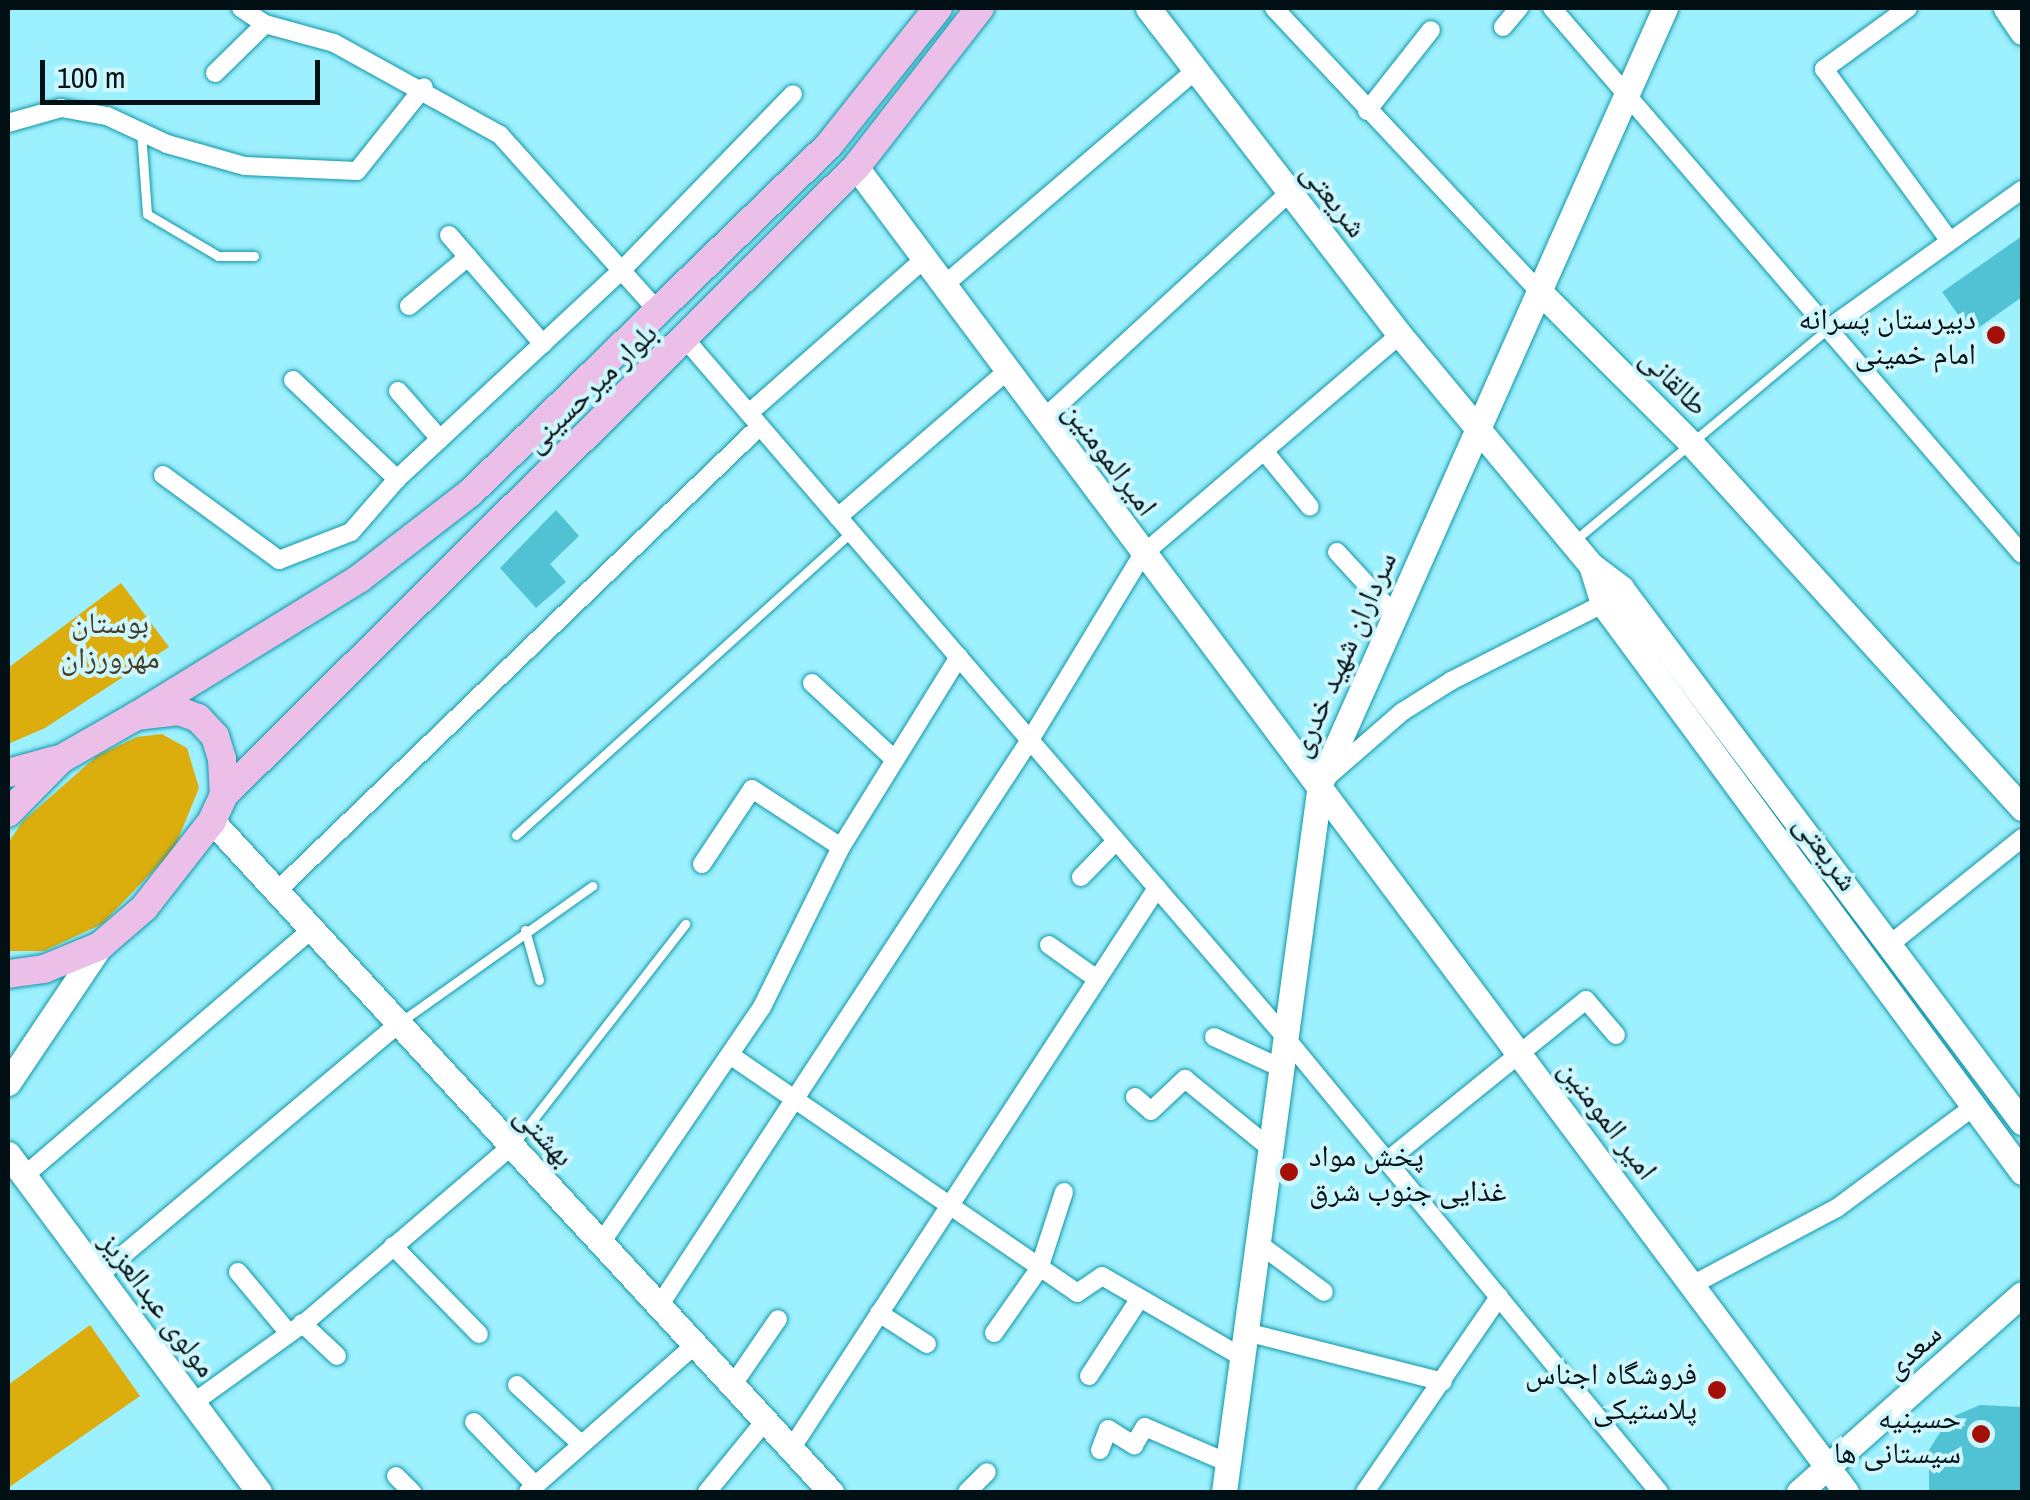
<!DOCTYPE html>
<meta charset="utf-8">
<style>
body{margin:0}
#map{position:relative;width:2030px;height:1500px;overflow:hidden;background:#9df0fe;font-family:"Archivo Narrow","Noto Naskh Arabic",sans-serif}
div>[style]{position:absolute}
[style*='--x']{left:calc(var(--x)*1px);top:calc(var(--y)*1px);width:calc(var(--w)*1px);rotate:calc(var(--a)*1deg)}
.green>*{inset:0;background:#dcae0d}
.building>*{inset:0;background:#51c2d4}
.roads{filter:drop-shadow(0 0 2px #1096a7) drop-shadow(0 0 2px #1096a7)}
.lane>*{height:9px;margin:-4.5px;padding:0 4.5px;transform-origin:4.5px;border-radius:4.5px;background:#fff}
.street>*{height:18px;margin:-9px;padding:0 9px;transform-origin:9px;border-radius:9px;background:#fff}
.secondary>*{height:25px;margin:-12.5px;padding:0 12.5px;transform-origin:12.5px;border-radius:12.5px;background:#fff}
.primary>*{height:28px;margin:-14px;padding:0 14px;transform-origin:14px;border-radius:14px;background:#ecbfe9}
.dots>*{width:28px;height:28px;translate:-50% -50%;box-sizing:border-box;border:5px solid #cef6fd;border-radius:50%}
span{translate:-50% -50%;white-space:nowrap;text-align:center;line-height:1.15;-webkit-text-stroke:8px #cef6fd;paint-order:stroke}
.street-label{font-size:30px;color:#001014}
.poi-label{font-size:30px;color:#001014}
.right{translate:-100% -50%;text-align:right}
.left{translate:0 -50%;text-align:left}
.park-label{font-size:30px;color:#453c24}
.frame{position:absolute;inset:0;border:10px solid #001014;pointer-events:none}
.scale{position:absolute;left:40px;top:60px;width:280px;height:45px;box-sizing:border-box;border:5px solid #001014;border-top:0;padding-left:12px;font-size:30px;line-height:35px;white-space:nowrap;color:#001014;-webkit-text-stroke:8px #cef6fd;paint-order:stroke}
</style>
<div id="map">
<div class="green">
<i style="clip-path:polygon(121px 583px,169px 647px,45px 728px,8px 744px,8px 668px)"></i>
<i style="clip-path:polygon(162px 734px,187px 748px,199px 788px,174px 849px,102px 924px,44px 951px,8px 951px,8px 843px,23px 821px,97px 756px,137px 737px)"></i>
<i style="clip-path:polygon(90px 1325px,140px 1396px,8px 1488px,8px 1385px)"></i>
</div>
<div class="building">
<i style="clip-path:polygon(2022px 236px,2022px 297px,1971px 333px,1942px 292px)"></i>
<i style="clip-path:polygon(556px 510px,579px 536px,550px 564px,566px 582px,536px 608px,500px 568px)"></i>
<i style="clip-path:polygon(1980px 1405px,2022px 1407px,2022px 1492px,1929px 1492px,1929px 1450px,1949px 1418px)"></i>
</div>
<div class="roads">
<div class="lane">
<i style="--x:141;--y:132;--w:82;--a:85.8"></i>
<i style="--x:147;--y:214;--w:82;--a:30.6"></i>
<i style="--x:218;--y:256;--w:36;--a:0"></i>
<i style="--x:1574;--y:541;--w:332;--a:-39.9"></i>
<i style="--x:516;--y:835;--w:452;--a:-42.1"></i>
<i style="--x:525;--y:930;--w:52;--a:74.4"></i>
<i style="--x:403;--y:1020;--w:232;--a:-35.3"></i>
<i style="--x:514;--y:1144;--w:279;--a:-52.1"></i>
</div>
<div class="street">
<i style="--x:241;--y:8;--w:29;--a:34"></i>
<i style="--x:265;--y:24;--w:72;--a:15.4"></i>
<i style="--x:334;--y:43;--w:190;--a:29"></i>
<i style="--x:500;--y:135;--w:235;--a:48.1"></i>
<i style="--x:1274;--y:8;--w:388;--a:46.9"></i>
<i style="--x:1552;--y:8;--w:720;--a:49.28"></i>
<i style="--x:1908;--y:8;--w:104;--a:144"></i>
<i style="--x:1824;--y:69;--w:213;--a:53.8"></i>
<i style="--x:1503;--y:27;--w:25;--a:-50"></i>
<i style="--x:215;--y:73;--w:70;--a:-44.4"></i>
<i style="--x:1367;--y:111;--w:103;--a:-51.7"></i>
<i style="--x:8;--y:123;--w:55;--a:-15.8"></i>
<i style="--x:61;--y:108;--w:47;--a:9.9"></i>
<i style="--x:107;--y:116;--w:66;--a:25"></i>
<i style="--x:167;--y:144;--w:81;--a:15.8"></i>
<i style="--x:245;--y:166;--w:112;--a:2.6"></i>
<i style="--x:357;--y:171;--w:107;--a:-51.4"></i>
<i style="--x:449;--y:235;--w:144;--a:49.2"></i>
<i style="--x:943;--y:286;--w:333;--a:-40.5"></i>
<i style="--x:409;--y:306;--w:77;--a:-39.7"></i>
<i style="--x:1829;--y:328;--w:237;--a:-35.6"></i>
<i style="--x:686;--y:340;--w:919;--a:49.32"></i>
<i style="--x:1285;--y:1037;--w:589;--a:50.58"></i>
<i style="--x:293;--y:380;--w:144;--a:43.6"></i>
<i style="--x:398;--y:391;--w:64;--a:48.8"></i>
<i style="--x:749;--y:413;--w:233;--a:-41.3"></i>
<i style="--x:1042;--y:420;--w:335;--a:-42.6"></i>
<i style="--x:1264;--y:451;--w:72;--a:50.6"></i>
<i style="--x:163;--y:475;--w:144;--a:36.2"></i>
<i style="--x:279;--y:560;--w:77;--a:-21.3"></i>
<i style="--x:351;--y:532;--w:70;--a:-49"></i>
<i style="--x:397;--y:479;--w:304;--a:-42.9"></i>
<i style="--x:620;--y:272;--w:248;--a:-45.8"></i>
<i style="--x:838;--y:517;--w:222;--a:-40.8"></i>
<i style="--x:1337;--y:552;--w:86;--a:47.4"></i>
<i style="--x:812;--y:683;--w:112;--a:42.8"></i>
<i style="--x:1326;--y:778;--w:101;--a:-41"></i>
<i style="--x:1402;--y:712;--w:58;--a:-32.3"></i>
<i style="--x:1451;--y:681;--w:170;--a:-26.9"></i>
<i style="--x:702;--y:864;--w:90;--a:-56.3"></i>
<i style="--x:752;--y:789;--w:106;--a:33.1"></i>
<i style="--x:1081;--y:877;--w:50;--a:-45.8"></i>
<i style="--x:277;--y:891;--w:670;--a:-43.91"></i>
<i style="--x:1049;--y:945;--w:59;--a:35.3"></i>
<i style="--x:1889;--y:945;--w:171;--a:-38.8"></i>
<i style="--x:1214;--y:1037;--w:74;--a:24.8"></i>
<i style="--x:730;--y:1055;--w:421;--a:34.4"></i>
<i style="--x:1077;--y:1293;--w:30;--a:-34"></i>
<i style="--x:1102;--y:1276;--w:162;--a:30.1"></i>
<i style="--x:1135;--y:1097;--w:21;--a:41"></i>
<i style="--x:1151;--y:1111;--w:47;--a:-43.3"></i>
<i style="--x:1185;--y:1079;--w:109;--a:39.1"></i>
<i style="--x:1387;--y:1161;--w:256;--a:-39"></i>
<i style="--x:1586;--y:1000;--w:46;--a:49.4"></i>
<i style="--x:24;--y:1176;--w:379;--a:-40.6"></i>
<i style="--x:601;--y:1243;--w:286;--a:-55.7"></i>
<i style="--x:762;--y:1007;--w:178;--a:-63.7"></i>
<i style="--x:841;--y:847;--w:224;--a:-58.2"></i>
<i style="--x:1258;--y:1243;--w:82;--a:36.6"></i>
<i style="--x:393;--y:1246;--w:123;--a:45.7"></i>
<i style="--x:238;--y:1272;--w:78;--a:50.2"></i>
<i style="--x:98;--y:1276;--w:393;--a:-40"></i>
<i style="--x:1692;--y:1285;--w:164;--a:-28"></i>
<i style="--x:1837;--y:1208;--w:172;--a:-36.5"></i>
<i style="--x:659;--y:1306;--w:677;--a:-56.76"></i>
<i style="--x:1030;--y:740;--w:216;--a:-58.8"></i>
<i style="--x:1142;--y:555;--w:339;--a:-40.5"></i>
<i style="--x:879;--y:1313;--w:57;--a:32.9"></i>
<i style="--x:302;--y:1323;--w:48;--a:43.3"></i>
<i style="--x:1246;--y:1332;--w:203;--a:14.2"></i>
<i style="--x:994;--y:1333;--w:78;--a:-54.9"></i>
<i style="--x:1039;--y:1269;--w:81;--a:-72"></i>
<i style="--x:1089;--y:1376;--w:90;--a:-56.8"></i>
<i style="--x:517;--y:1385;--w:87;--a:42.7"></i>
<i style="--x:732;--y:1386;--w:81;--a:-55.5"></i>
<i style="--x:193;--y:1403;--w:142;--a:-35.8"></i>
<i style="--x:308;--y:1320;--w:268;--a:-40.5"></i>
<i style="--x:474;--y:1422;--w:89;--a:45.9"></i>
<i style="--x:791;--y:1449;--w:670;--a:-56.88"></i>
<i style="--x:1100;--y:1450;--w:22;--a:-69"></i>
<i style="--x:1108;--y:1429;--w:31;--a:32"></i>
<i style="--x:1134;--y:1445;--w:21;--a:-59"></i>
<i style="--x:1145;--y:1427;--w:90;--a:23.4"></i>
<i style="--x:396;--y:1476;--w:23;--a:45"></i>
<i style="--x:528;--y:1492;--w:222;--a:-41.4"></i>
<i style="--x:707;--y:1492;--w:92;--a:-50.8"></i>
<i style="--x:967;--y:1492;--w:28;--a:-45"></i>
<i style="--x:1365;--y:1492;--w:237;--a:-55.5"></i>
</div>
<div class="secondary">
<i style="--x:1148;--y:8;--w:413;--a:52.4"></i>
<i style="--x:1400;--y:335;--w:299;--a:50.3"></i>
<i style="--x:1591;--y:565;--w:38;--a:37"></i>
<i style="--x:1621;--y:588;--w:668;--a:53.1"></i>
<i style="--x:2006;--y:8;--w:29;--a:56"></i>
<i style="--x:856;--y:167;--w:1654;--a:53.23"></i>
<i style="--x:1539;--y:291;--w:215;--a:45"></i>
<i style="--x:1691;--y:443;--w:493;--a:47.8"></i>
<i style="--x:1591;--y:565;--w:41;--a:72.9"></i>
<i style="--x:1603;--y:604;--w:706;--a:53.58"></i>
<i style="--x:212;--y:821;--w:913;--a:47.31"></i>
<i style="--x:8;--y:1083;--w:165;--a:-56.1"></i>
<i style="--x:8;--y:1154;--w:421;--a:53.4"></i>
<i style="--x:1224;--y:1492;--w:714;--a:-82.28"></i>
<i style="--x:1320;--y:784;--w:849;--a:-66.03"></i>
<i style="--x:1799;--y:1492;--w:298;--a:-41.6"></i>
</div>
<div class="primary">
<i style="--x:136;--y:716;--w:263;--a:-31.6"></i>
<i style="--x:360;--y:578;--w:139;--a:-37.7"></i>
<i style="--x:470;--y:493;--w:500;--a:-44.1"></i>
<i style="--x:829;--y:145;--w:175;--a:-51.5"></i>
<i style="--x:8;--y:773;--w:49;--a:-15.5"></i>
<i style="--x:224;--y:795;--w:891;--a:-44.82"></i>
<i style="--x:856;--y:167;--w:202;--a:-52.1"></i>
<i style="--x:8;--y:813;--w:76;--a:-45.5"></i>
<i style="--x:61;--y:759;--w:86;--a:-29.8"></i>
<i style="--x:136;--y:716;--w:43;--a:-6.6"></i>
<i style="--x:179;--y:711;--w:20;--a:20"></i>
<i style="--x:198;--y:718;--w:25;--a:47"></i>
<i style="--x:215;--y:736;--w:24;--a:73"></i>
<i style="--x:222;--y:759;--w:36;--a:87"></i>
<i style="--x:224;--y:795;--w:29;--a:115"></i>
<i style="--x:212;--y:821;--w:110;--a:128"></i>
<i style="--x:144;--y:908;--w:58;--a:139.2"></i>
<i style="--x:100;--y:946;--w:61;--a:157.7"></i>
<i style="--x:44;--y:969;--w:36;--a:172"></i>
</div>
</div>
<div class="dots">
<i style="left:1996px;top:335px;background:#a40f06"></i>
<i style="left:1289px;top:1172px;background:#a40f06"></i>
<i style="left:1717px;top:1390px;background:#a40f06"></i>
<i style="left:1981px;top:1434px;background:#a40f06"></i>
</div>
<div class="street-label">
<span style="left:1335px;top:199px;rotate:52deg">شریعتی</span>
<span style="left:1675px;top:381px;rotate:45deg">طالقانی</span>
<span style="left:590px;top:387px;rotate:-44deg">بلوار میرحسینی</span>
<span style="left:1111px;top:458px;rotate:53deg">امیرالمومنین</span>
<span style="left:1342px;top:654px;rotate:-66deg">سرداران شهید خدری</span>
<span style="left:1827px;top:852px;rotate:54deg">شریعتی</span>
<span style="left:1609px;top:1119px;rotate:53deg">امیر المومنین</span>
<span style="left:545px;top:1135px;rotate:47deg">بهشتی</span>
<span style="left:159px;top:1304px;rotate:53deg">مولوی عبدالعزیز</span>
<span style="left:1912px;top:1350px;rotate:-42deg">سعدی</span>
</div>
<div class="poi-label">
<span class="right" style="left:1976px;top:335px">دبیرستان پسرانه<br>امام خمینی</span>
<span class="left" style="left:1309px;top:1172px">پخش مواد<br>غذایی جنوب شرق</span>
<span class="right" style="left:1697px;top:1390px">فروشگاه اجناس<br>پلاستیکی</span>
<span class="right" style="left:1961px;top:1434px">حسینیه<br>سیستانی ها</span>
</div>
<div class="park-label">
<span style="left:110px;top:639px">بوستان<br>مهرورزان</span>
</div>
<div class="frame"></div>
<div class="scale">100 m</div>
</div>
